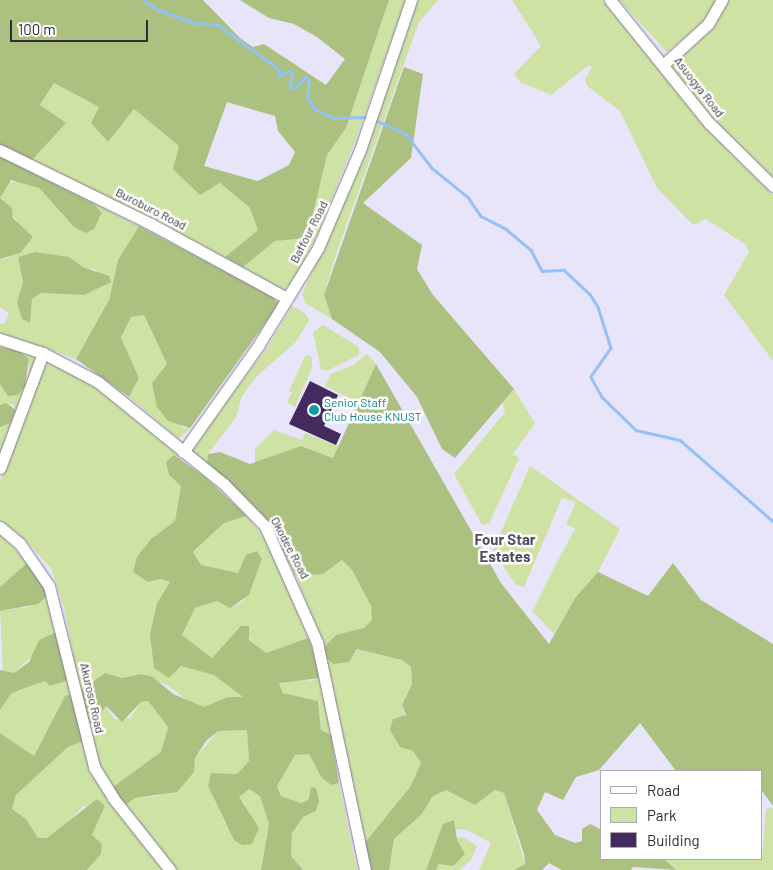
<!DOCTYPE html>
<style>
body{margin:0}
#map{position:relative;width:773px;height:870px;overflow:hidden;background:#e8e5fb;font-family:Barlow,sans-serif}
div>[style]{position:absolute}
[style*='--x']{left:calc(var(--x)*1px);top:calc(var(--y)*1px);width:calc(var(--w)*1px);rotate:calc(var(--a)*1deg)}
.green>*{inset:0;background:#cee2a4}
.forest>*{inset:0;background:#acc17f}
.stream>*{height:2.5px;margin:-1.25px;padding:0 1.25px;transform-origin:1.25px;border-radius:1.25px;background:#92c2f8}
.building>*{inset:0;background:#442a5e}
.roads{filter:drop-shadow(0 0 1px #807c94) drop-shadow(0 0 1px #807c94)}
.minor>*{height:11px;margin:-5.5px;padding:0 5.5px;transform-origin:5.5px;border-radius:5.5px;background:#fff}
.dots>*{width:14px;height:14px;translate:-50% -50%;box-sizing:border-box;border:2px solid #fff;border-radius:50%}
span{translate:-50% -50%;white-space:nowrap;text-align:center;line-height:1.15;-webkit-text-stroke:5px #fff;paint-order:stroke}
.street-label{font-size:12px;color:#2e2d37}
.culture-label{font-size:12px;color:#0d838f}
.left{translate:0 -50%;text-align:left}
.quarter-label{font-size:15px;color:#504c62;font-weight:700}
.legend{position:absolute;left:600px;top:770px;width:162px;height:90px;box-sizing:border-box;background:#fff;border:1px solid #ababaf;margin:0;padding:6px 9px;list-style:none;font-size:15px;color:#2e2d37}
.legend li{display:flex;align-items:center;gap:10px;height:25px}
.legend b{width:25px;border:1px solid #ababaf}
.scale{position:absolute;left:10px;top:20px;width:138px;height:22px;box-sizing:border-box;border:2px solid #2e2d37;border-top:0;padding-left:6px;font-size:15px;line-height:18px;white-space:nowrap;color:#2e2d37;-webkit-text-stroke:4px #fff;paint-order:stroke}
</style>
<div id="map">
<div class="green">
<i style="clip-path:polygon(389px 0,406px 0,354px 144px,317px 235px,293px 282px,282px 290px,243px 267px,275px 241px,316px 190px,327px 155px,346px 128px)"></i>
<i style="clip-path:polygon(417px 0,438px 0,419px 22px,334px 260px,324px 295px,332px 319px,305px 303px,302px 294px,350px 188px)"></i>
<i style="clip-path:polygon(512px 0,602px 0,728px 150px,773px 195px,773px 361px,724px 295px,749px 252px,745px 244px,706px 219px,693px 225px,657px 188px,620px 111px,587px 86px,585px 79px,592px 67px,589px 65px,551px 95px,520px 82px,514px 74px,541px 46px)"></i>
<i style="clip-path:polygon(619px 0,717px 0,703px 22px,667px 52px)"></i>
<i style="clip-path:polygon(727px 0,773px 0,773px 180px,700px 105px,672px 69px,672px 64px)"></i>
<i style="clip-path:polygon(54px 83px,99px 107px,108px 142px,134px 109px,179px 146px,200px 195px,220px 183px,250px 208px,259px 229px,225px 257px,31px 161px,65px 123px,40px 105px)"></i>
<i style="clip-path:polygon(evenodd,0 155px,139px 226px,118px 260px,109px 300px,76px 359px,0 333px,0 324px,5px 323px,9px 313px,0 307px,0 259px,9px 258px,17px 221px,0 198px,5px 184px,18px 181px,39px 188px,66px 219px,100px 219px,102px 213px,94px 204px,0 155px,35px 252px,69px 257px,83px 267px,97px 270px,84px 295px,41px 293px,32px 299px,29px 323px,17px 302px,23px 282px,18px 257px,35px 252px)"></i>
<i style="clip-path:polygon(292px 306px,305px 313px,309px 320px,296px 342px,256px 377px,242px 396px,236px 417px,208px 454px,207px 463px,190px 450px,267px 348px)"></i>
<i style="clip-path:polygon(144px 315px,167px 364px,152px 383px,183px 428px,190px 428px,179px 439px,129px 397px,139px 378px,121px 339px,131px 317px)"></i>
<i style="clip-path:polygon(323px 325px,359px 347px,359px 355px,327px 371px,321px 369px,313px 332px)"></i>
<i style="clip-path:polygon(0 345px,30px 354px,35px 358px,35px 363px,0 458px,0 427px,16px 410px,13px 404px,0 405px,0 384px,8px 395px,25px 386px,29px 373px,29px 359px)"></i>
<i style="clip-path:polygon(306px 354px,312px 357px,312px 368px,295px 407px,287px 402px,292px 392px,289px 391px)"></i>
<i style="clip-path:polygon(367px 354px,376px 364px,358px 403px,325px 386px,331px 374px,353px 365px)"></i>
<i style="clip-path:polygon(53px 361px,88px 381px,182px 458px,174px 455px,169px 475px,181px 486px,175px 521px,151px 539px,148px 582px,161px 579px,170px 582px,157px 603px,181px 666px,214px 675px,235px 690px,243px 697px,240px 700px,204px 707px,192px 704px,167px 685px,141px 674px,122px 678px,105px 673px,80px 691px,64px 608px,51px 568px,20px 535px,0 521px,0 481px,44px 366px)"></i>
<i style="clip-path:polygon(514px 389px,535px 423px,513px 454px,519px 458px,489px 524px,482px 525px,454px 474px,505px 412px,502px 402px)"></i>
<i style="clip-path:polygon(274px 430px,302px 440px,305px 433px,339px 446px,333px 458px,301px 446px,255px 463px,255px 449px)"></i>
<i style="clip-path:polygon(530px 466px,620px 529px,598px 572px,575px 598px,554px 634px,532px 611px,575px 528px,566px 524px,576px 502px,562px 498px,524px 587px,515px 584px,493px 550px)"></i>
<i style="clip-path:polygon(247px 516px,271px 547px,308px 638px,266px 653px,256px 648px,242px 626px,212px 658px,182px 635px,195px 608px,217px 601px,238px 605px,249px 595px,262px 559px,246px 555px,238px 573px,227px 572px,201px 565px,193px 553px,224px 523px)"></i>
<i style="clip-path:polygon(0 535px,28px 562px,0 587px)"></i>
<i style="clip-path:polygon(342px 560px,352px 570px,371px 606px,372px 620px,365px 628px,336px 635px,324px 647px,296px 576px,323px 574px)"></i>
<i style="clip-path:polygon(48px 595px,59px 631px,14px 673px,3px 672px,0 611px,28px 607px)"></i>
<i style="clip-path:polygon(357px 649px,402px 660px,411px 667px,412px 684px,402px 705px,413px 751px,421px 763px,410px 787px,363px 845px,326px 658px,333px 664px,355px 655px)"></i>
<i style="clip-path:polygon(293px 678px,310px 681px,320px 678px,331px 735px,321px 730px,318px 701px,283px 693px,279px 683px)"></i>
<i style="clip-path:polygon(70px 680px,73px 694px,61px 703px,34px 756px,0 733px,0 710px,11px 694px,45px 681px,50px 686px)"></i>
<i style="clip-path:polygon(148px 701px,168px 727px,161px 752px,110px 789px,98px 764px,88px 724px,95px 723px,106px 706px,114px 719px,130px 718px,141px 702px)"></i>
<i style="clip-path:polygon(247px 730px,249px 761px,237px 774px,211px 773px,208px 786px,226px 825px,246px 805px,238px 797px,242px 791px,249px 789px,260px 796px,269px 824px,261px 870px,175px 870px,123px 807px,135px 798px,158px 796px,194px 772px,195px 758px,218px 731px)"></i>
<i style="clip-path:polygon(85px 740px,107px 797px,165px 870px,87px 870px,101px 854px,92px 835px,105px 806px,83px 806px,67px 824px,47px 838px,38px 838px,26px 819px,12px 809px,16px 795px,68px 747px)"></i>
<i style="clip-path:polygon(309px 754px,321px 777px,331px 785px,339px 783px,357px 870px,303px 870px,291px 856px,292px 833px,303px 817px,316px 811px,308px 792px,308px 800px,301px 803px,281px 796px,277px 786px,295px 755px)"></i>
<i style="clip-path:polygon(446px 790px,475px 805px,495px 790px,504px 793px,525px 864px,514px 870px,479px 870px,491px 843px,467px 830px,455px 829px,454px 821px,426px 870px,389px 870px,394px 839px,422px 814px,432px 797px)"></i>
<i style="clip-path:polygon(773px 808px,773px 870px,676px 870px,664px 859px,762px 859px,766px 809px)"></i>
<i style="clip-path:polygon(463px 837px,477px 846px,471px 860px,460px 870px,436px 870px,456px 838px)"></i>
</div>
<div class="forest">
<i style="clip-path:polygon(evenodd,0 0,203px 0,240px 38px,253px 47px,264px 44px,326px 85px,345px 59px,317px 37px,294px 24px,269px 18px,240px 0,389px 0,346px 128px,327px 155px,307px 238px,275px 241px,243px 267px,225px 257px,258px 230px,250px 208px,220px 183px,200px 195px,173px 169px,179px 146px,134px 109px,108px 142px,91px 123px,99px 107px,54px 83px,40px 105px,66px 123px,31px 161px,0 147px,0 0,227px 102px,275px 116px,278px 131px,295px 152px,289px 165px,258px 181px,204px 166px,227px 102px)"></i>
<i style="clip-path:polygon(404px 67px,423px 74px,411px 158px,363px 203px,422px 245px,417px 269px,433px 295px,514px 389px,455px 458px,442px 449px,417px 397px,380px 352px,332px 319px,324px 295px)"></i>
<i style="clip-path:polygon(0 156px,94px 204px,102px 213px,94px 229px,86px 233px,74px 227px,39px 188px,11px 180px,0 198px,12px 208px,13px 218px,33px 237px,20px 253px,0 259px)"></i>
<i style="clip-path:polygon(139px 226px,271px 296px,279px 304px,190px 428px,168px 421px,157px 407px,152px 383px,167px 364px,144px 315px,131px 317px,121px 338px,139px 378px,129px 397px,76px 359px,109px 300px,118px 260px)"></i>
<i style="clip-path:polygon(35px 252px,69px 257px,83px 267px,109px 276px,111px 282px,84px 295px,41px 293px,32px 299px,30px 323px,22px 319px,17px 302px,23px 282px,18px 257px)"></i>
<i style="clip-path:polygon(0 347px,18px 351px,29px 359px,25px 386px,18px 395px,8px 396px,0 384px)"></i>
<i style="clip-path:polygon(376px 364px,501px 583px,549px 644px,575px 598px,598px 572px,648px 596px,673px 563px,701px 600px,773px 644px,773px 806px,762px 791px,762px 771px,676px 771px,640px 723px,599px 770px,576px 777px,563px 800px,545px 792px,537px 810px,555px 835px,575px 843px,582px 841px,582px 829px,590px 824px,602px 830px,602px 859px,664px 859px,676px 870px,633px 867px,631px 870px,562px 870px,549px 863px,542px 870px,514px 870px,525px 864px,524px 854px,504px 793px,495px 790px,475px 805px,446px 790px,432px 797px,422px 814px,394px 839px,389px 870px,368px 870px,363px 845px,410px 787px,421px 763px,413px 751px,400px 747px,390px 730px,393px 719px,406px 715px,402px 705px,412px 684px,411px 667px,402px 660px,357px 649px,349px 662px,333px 664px,326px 658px,324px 647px,336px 635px,364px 628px,372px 620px,371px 606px,352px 570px,342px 560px,323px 574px,296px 576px,264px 516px,207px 463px,208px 454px,220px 452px,250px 464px,301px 446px,333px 458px)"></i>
<i style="clip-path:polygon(6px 403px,16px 410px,10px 423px,0 427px,0 405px)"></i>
<i style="clip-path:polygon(174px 455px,205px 477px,247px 516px,224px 523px,193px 552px,201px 565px,238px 573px,246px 555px,257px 551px,262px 559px,249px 595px,230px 608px,217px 601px,195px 608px,182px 635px,212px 658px,241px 626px,249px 626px,249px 640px,266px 653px,308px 638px,312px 648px,320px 678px,279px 683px,283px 693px,318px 701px,321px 730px,331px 735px,339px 783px,331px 785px,321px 777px,309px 754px,295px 755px,277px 786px,281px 796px,301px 803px,308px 800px,311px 787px,316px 788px,319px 801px,316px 811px,303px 817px,292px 833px,291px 856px,303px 870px,261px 870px,269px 824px,260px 796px,249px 789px,239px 797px,259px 828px,252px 844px,242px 845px,234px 840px,208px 786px,211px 773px,237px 774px,249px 761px,247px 730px,218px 731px,206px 741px,195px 758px,194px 772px,177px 792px,135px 798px,123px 807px,110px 789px,161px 752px,168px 727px,148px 701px,141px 702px,122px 722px,106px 706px,95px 723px,88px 724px,80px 691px,105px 673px,122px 678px,141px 674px,153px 677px,173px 694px,204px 707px,228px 697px,243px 697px,214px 675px,181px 666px,169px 678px,154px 668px,150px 635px,157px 603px,170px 582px,161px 579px,148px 582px,133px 572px,137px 557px,151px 539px,175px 521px,181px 486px,169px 475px,166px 462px)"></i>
<i style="clip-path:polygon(28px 562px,48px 595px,38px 604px,0 611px,0 587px)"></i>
<i style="clip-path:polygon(59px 631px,70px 680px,50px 686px,45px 681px,20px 690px,11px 694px,0 710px,0 670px,14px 673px,29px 662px,39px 640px)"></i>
<i style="clip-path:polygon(73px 694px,85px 740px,68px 747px,16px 795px,12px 809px,26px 819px,38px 838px,47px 838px,97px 799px,105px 806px,92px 835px,102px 844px,101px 854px,87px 870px,0 870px,0 733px,34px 756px,65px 696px)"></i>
<i style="clip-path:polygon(454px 820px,457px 840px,465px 854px,453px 866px,439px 864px,436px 870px,426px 870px,443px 824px)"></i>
</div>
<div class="stream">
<i style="--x:144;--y:0;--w:17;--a:36"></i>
<i style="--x:158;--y:10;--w:40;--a:18.9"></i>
<i style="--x:196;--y:23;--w:22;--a:5"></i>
<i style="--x:218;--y:25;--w:75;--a:35.8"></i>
<i style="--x:279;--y:69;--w:7;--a:90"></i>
<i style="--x:279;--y:76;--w:11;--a:-27"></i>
<i style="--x:289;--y:71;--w:4;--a:27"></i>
<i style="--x:293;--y:73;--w:15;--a:101"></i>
<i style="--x:290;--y:88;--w:5;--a:0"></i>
<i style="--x:295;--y:88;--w:15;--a:-48"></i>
<i style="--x:305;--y:77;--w:5;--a:37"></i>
<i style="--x:309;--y:80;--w:19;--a:93"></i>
<i style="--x:308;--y:99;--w:12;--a:55"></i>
<i style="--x:315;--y:109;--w:21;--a:25"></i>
<i style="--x:334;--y:118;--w:31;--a:-2"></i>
<i style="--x:375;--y:120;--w:34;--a:24"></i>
<i style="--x:406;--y:134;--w:43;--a:52.6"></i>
<i style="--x:432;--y:168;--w:46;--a:38.9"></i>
<i style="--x:468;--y:197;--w:23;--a:56"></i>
<i style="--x:481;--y:216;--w:28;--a:27"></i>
<i style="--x:506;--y:229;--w:33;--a:40"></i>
<i style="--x:531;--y:250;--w:24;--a:62"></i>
<i style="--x:542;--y:271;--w:22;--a:-3"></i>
<i style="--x:564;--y:270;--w:35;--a:43"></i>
<i style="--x:590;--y:294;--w:15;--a:58"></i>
<i style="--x:598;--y:307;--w:43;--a:72.4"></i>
<i style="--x:611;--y:348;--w:35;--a:125"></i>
<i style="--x:591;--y:377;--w:23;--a:61"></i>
<i style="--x:602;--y:397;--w:47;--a:44.1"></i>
<i style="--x:636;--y:430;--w:45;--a:12.8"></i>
<i style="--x:680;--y:440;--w:123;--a:41.1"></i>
</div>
<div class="building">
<i style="clip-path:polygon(310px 381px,338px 395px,324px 426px,341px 434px,336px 445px,289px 424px)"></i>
</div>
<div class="roads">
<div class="minor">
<i style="--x:610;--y:0;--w:158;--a:51.2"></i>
<i style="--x:709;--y:123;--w:90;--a:44.5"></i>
<i style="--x:664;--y:64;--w:59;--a:-42.3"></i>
<i style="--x:708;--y:24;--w:28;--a:-60"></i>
<i style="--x:0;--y:150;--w:168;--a:26.1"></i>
<i style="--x:151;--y:224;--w:155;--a:28.6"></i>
<i style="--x:0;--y:339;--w:45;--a:18"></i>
<i style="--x:43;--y:353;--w:62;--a:27.8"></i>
<i style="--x:98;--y:382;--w:162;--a:39"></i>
<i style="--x:224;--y:484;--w:59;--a:45.7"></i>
<i style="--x:265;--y:526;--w:127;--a:65.9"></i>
<i style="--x:317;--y:642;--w:233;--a:78.1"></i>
<i style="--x:183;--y:452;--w:130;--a:-54.7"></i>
<i style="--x:258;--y:346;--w:115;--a:-58.5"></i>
<i style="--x:318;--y:248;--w:107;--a:-66.8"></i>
<i style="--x:360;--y:150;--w:158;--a:-71.2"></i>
<i style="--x:0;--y:468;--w:123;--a:-69.5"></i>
<i style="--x:0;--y:527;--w:26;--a:40"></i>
<i style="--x:20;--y:544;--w:51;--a:55.4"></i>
<i style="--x:49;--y:586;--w:187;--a:76"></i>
<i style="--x:94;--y:767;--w:36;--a:58"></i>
<i style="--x:113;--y:798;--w:92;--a:51.6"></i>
</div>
</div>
<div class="dots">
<i style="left:314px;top:410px;background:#0f9aa8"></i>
</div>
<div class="street-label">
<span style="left:699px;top:87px;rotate:52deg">Asuogya Road</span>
<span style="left:151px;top:209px;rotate:27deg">Buroburo Road</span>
<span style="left:309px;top:232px;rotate:-63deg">Baffour Road</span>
<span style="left:290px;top:548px;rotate:62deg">Okodee Road</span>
<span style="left:92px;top:698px;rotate:77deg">Akuroso Road</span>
</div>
<div class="culture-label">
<span class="left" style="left:324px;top:410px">Senior Staff<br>Club House KNUST</span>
</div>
<div class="quarter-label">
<span style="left:505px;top:548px">Four Star<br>Estates</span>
</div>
<ul class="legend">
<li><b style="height:6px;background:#fff"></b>Road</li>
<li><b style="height:14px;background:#cee2a4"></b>Park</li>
<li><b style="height:14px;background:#442a5e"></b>Building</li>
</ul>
<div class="scale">100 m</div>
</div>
